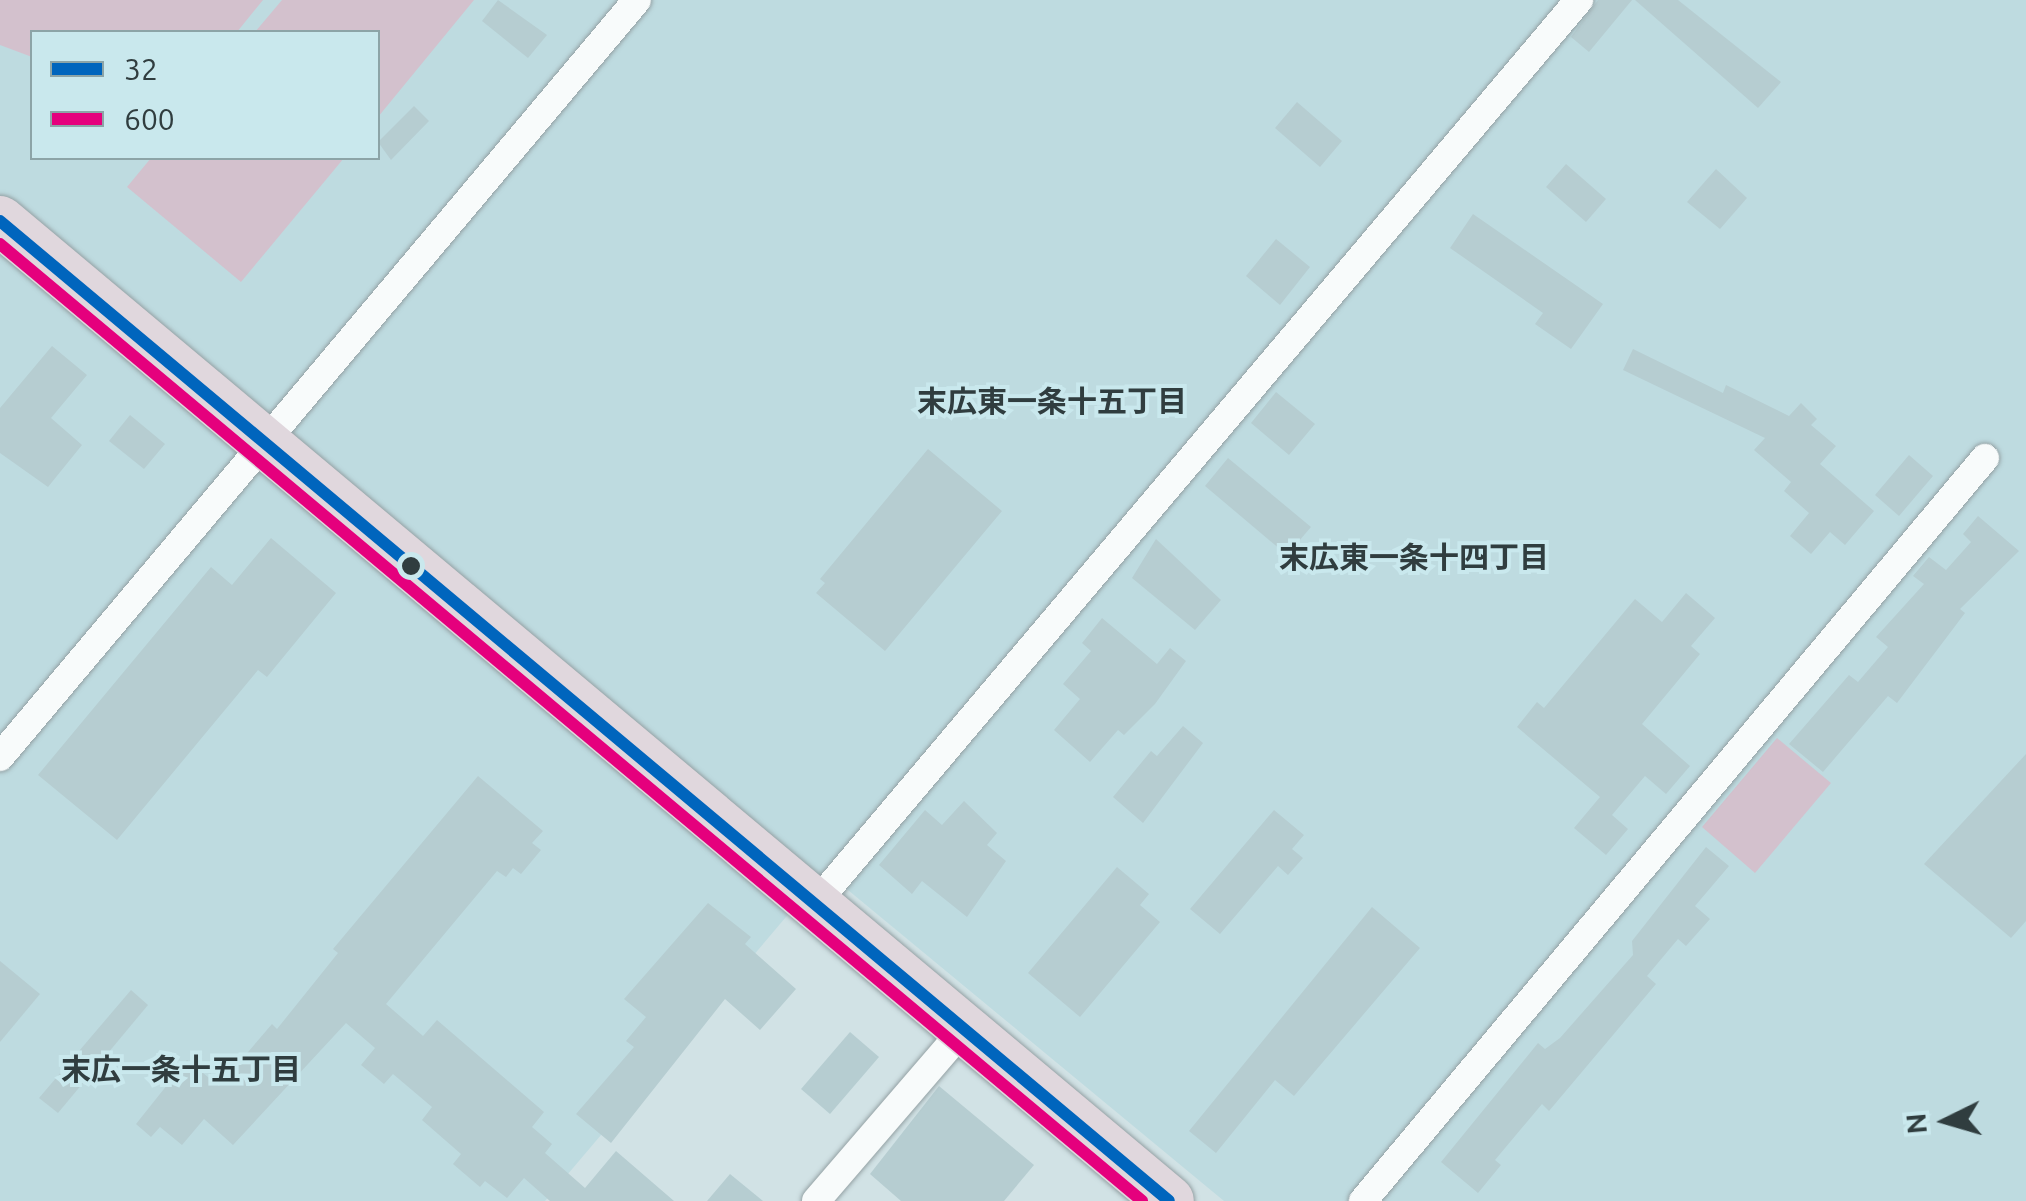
<!DOCTYPE html>
<meta charset="utf-8">
<style>
body{margin:0}
#map{position:relative;width:2026px;height:1201px;overflow:hidden;background:#d1e2e5;font-family:Ubuntu,"Noto Sans JP",sans-serif}
div>[style]{position:absolute}
[style*='--x']{left:calc(var(--x)*1px);top:calc(var(--y)*1px);width:calc(var(--w)*1px);rotate:calc(var(--a)*1deg)}
.built>*{inset:0;background:#bedbe0}
.green>*{inset:0;background:#d3c1cd}
.building>*{inset:0;background:#b6cdd1}
.roads{filter:drop-shadow(0 0 2px #94a1a4) drop-shadow(0 0 2px #94a1a4)}
.street>*{height:28px;margin:-14px;padding:0 14px;transform-origin:14px;border-radius:14px;background:#f8fbfb}
.highway>*{height:50px;margin:-25px;padding:0 25px;transform-origin:25px;border-radius:25px;background:#e0d7dd}
.bus-1>*{height:12px;margin:-6px;padding:0 6px;transform-origin:6px;border-radius:6px;background:#0065bd}
.bus-2>*{height:12px;margin:-6px;padding:0 6px;transform-origin:6px;border-radius:6px;background:#e5007d}
.dots>*{width:28px;height:28px;translate:-50% -50%;box-sizing:border-box;border:5px solid #c9e8ed;border-radius:50%}
span{translate:-50% -50%;white-space:nowrap;text-align:center;line-height:1.15;-webkit-text-stroke:8px #c9e8ed;paint-order:stroke}
.neighbourhood-label{font-size:30px;color:#303d3f;font-weight:700}
.legend{position:absolute;left:30px;top:30px;width:350px;height:130px;box-sizing:border-box;background:#c9e8ed;border:2px solid #8ca4a7;margin:0;padding:12px 18px;list-style:none;font-size:30px;color:#303d3f}
.legend li{display:flex;align-items:center;gap:20px;height:50px}
.legend b{width:50px;border:2px solid #8ca4a7}
.north{position:absolute;left:1896px;top:1071px;width:100px;height:100px;-webkit-text-stroke:8px #c9e8ed;paint-order:stroke;rotate:265deg;font-size:28px;font-weight:700;line-height:40px;text-align:center;color:#303d3f}
.north::after{content:'';display:block;margin:auto;width:35px;height:45px;background:#303d3f;clip-path:polygon(50% 0,100% 100%,50% 72%,0 100%)}
</style>
<div id="map">
<div class="built">
<i style="clip-path:polygon(evenodd,0 0,2026px 0,2026px 1201px,1224px 1201px,825px 871px,545px 1201px,0 1201px,0 0,32px 32px,378px 32px,378px 158px,32px 158px,32px 32px)"></i>
</div>
<div class="green">
<i style="clip-path:polygon(0 0,263px 0,237px 32px,32px 32px,32px 57px,0 45px)"></i>
<i style="clip-path:polygon(282px 0,474px 0,378px 117px,378px 32px,255px 32px)"></i>
<i style="clip-path:polygon(151px 158px,344px 158px,241px 282px,127px 187px)"></i>
<i style="clip-path:polygon(1777px 738px,1831px 783px,1755px 873px,1702px 827px)"></i>
</div>
<div class="building">
<i style="clip-path:polygon(498px 0,547px 35px,528px 58px,482px 21px)"></i>
<i style="clip-path:polygon(1598px 0,1632px 0,1589px 52px,1571px 37px)"></i>
<i style="clip-path:polygon(1635px 0,1678px 0,1781px 82px,1758px 108px)"></i>
<i style="clip-path:polygon(1297px 102px,1342px 141px,1320px 167px,1275px 128px)"></i>
<i style="clip-path:polygon(414px 106px,429px 121px,391px 160px,378px 142px)"></i>
<i style="clip-path:polygon(1566px 164px,1606px 199px,1586px 222px,1546px 187px)"></i>
<i style="clip-path:polygon(1716px 169px,1747px 198px,1720px 229px,1687px 202px)"></i>
<i style="clip-path:polygon(1473px 214px,1603px 304px,1571px 349px,1535px 324px,1543px 313px,1450px 248px)"></i>
<i style="clip-path:polygon(1276px 239px,1310px 267px,1280px 305px,1246px 276px)"></i>
<i style="clip-path:polygon(52px 346px,87px 375px,51px 418px,82px 445px,48px 487px,0 453px,0 408px)"></i>
<i style="clip-path:polygon(1633px 349px,1723px 393px,1726px 385px,1789px 416px,1801px 403px,1817px 419px,1811px 425px,1836px 446px,1820px 464px,1874px 511px,1845px 545px,1830px 532px,1811px 554px,1790px 536px,1809px 513px,1784px 491px,1791px 482px,1754px 450px,1765px 438px,1623px 370px)"></i>
<i style="clip-path:polygon(1276px 392px,1315px 424px,1289px 455px,1251px 423px)"></i>
<i style="clip-path:polygon(130px 415px,165px 444px,144px 469px,109px 441px)"></i>
<i style="clip-path:polygon(928px 449px,1002px 511px,885px 651px,816px 593px,825px 583px,820px 579px)"></i>
<i style="clip-path:polygon(1909px 455px,1933px 476px,1899px 516px,1875px 495px)"></i>
<i style="clip-path:polygon(1228px 458px,1311px 527px,1287px 555px,1205px 486px)"></i>
<i style="clip-path:polygon(1978px 516px,2019px 551px,1960px 609px,1965px 613px,1897px 703px,1888px 696px,1823px 772px,1789px 744px,1849px 675px,1858px 682px,1888px 647px,1876px 637px,1924px 584px,1913px 576px,1929px 557px,1946px 570px,1971px 542px,1963px 534px)"></i>
<i style="clip-path:polygon(271px 538px,336px 593px,267px 677px,258px 670px,117px 840px,38px 775px,211px 567px,232px 585px)"></i>
<i style="clip-path:polygon(1156px 539px,1221px 600px,1195px 630px,1132px 578px)"></i>
<i style="clip-path:polygon(1686px 593px,1715px 618px,1691px 646px,1700px 654px,1642px 724px,1690px 766px,1666px 794px,1645px 776px,1612px 815px,1628px 829px,1606px 855px,1574px 828px,1600px 797px,1517px 727px,1537px 702px,1544px 708px,1635px 599px,1662px 622px)"></i>
<i style="clip-path:polygon(1102px 618px,1157px 664px,1170px 648px,1186px 661px,1155px 704px,1124px 735px,1118px 730px,1090px 762px,1054px 730px,1080px 699px,1063px 684px,1091px 651px,1082px 643px)"></i>
<i style="clip-path:polygon(1183px 726px,1203px 743px,1143px 823px,1113px 797px,1151px 751px,1157px 756px)"></i>
<i style="clip-path:polygon(2026px 754px,2026px 921px,2011px 938px,1924px 864px)"></i>
<i style="clip-path:polygon(478px 776px,543px 831px,532px 843px,541px 850px,521px 874px,513px 868px,506px 877px,497px 871px,386px 1004px,423px 1036px,437px 1020px,544px 1112px,532px 1127px,552px 1144px,545px 1153px,585px 1188px,616px 1151px,674px 1201px,550px 1201px,524px 1178px,507px 1198px,485px 1181px,480px 1187px,453px 1164px,461px 1154px,422px 1120px,432px 1107px,393px 1074px,384px 1084px,361px 1065px,375px 1048px,346px 1023px,233px 1145px,204px 1119px,182px 1145px,160px 1127px,151px 1137px,136px 1124px,187px 1060px,219px 1086px,272px 1024px,277px 1029px,338px 953px,333px 949px)"></i>
<i style="clip-path:polygon(964px 801px,997px 833px,987px 845px,1006px 861px,967px 917px,922px 881px,912px 894px,879px 865px,925px 810px,942px 825px)"></i>
<i style="clip-path:polygon(1274px 810px,1304px 835px,1292px 849px,1303px 858px,1288px 875px,1278px 866px,1220px 934px,1190px 909px)"></i>
<i style="clip-path:polygon(1706px 847px,1729px 866px,1695px 906px,1710px 919px,1686px 946px,1678px 939px,1647px 976px,1656px 984px,1549px 1111px,1542px 1104px,1495px 1160px,1501px 1165px,1478px 1193px,1441px 1162px,1538px 1043px,1545px 1049px,1560px 1038px,1633px 955px,1632px 941px)"></i>
<i style="clip-path:polygon(1117px 867px,1149px 894px,1140px 905px,1160px 922px,1080px 1017px,1028px 973px)"></i>
<i style="clip-path:polygon(708px 903px,751px 937px,745px 944px,796px 989px,760px 1030px,725px 999px,611px 1143px,576px 1114px,634px 1047px,626px 1041px,646px 1017px,624px 999px)"></i>
<i style="clip-path:polygon(1372px 907px,1420px 948px,1294px 1096px,1275px 1080px,1216px 1153px,1189px 1131px)"></i>
<i style="clip-path:polygon(0 961px,40px 994px,0 1042px)"></i>
<i style="clip-path:polygon(131px 990px,148px 1005px,58px 1113px,39px 1098px)"></i>
<i style="clip-path:polygon(850px 1032px,879px 1057px,830px 1114px,801px 1089px)"></i>
<i style="clip-path:polygon(939px 1086px,1034px 1165px,1004px 1201px,901px 1201px,870px 1174px)"></i>
<i style="clip-path:polygon(730px 1174px,763px 1201px,707px 1201px)"></i>
</div>
<div class="roads">
<div class="street">
<i style="--x:0;--y:757;--w:989;--a:-49.92"></i>
<i style="--x:815;--y:904;--w:1184;--a:-49.8"></i>
<i style="--x:816;--y:1201;--w:227;--a:-49.3"></i>
<i style="--x:1363;--y:1201;--w:969;--a:-50.07"></i>
</div>
<div class="highway">
<i style="--x:0;--y:221;--w:1525;--a:39.97"></i>
</div>
</div>
<div class="bus-1">
<i style="--x:0;--y:221;--w:1525;--a:39.97"></i>
</div>
<div class="bus-2">
<i style="--x:0;--y:244;--w:1490;--a:39.96"></i>
</div>
<div class="dots">
<i style="left:411px;top:566px;background:#303d3f"></i>
</div>
<div class="neighbourhood-label">
<span style="left:1052px;top:401px">末広東一条十五丁目</span>
<span style="left:1414px;top:557px">末広東一条十四丁目</span>
<span style="left:181px;top:1069px">末広一条十五丁目</span>
</div>
<ul class="legend">
<li><b style="height:12px;background:#0065bd"></b>32</li>
<li><b style="height:12px;background:#e5007d"></b>600</li>
</ul>
<div class="north">N</div>
</div>
